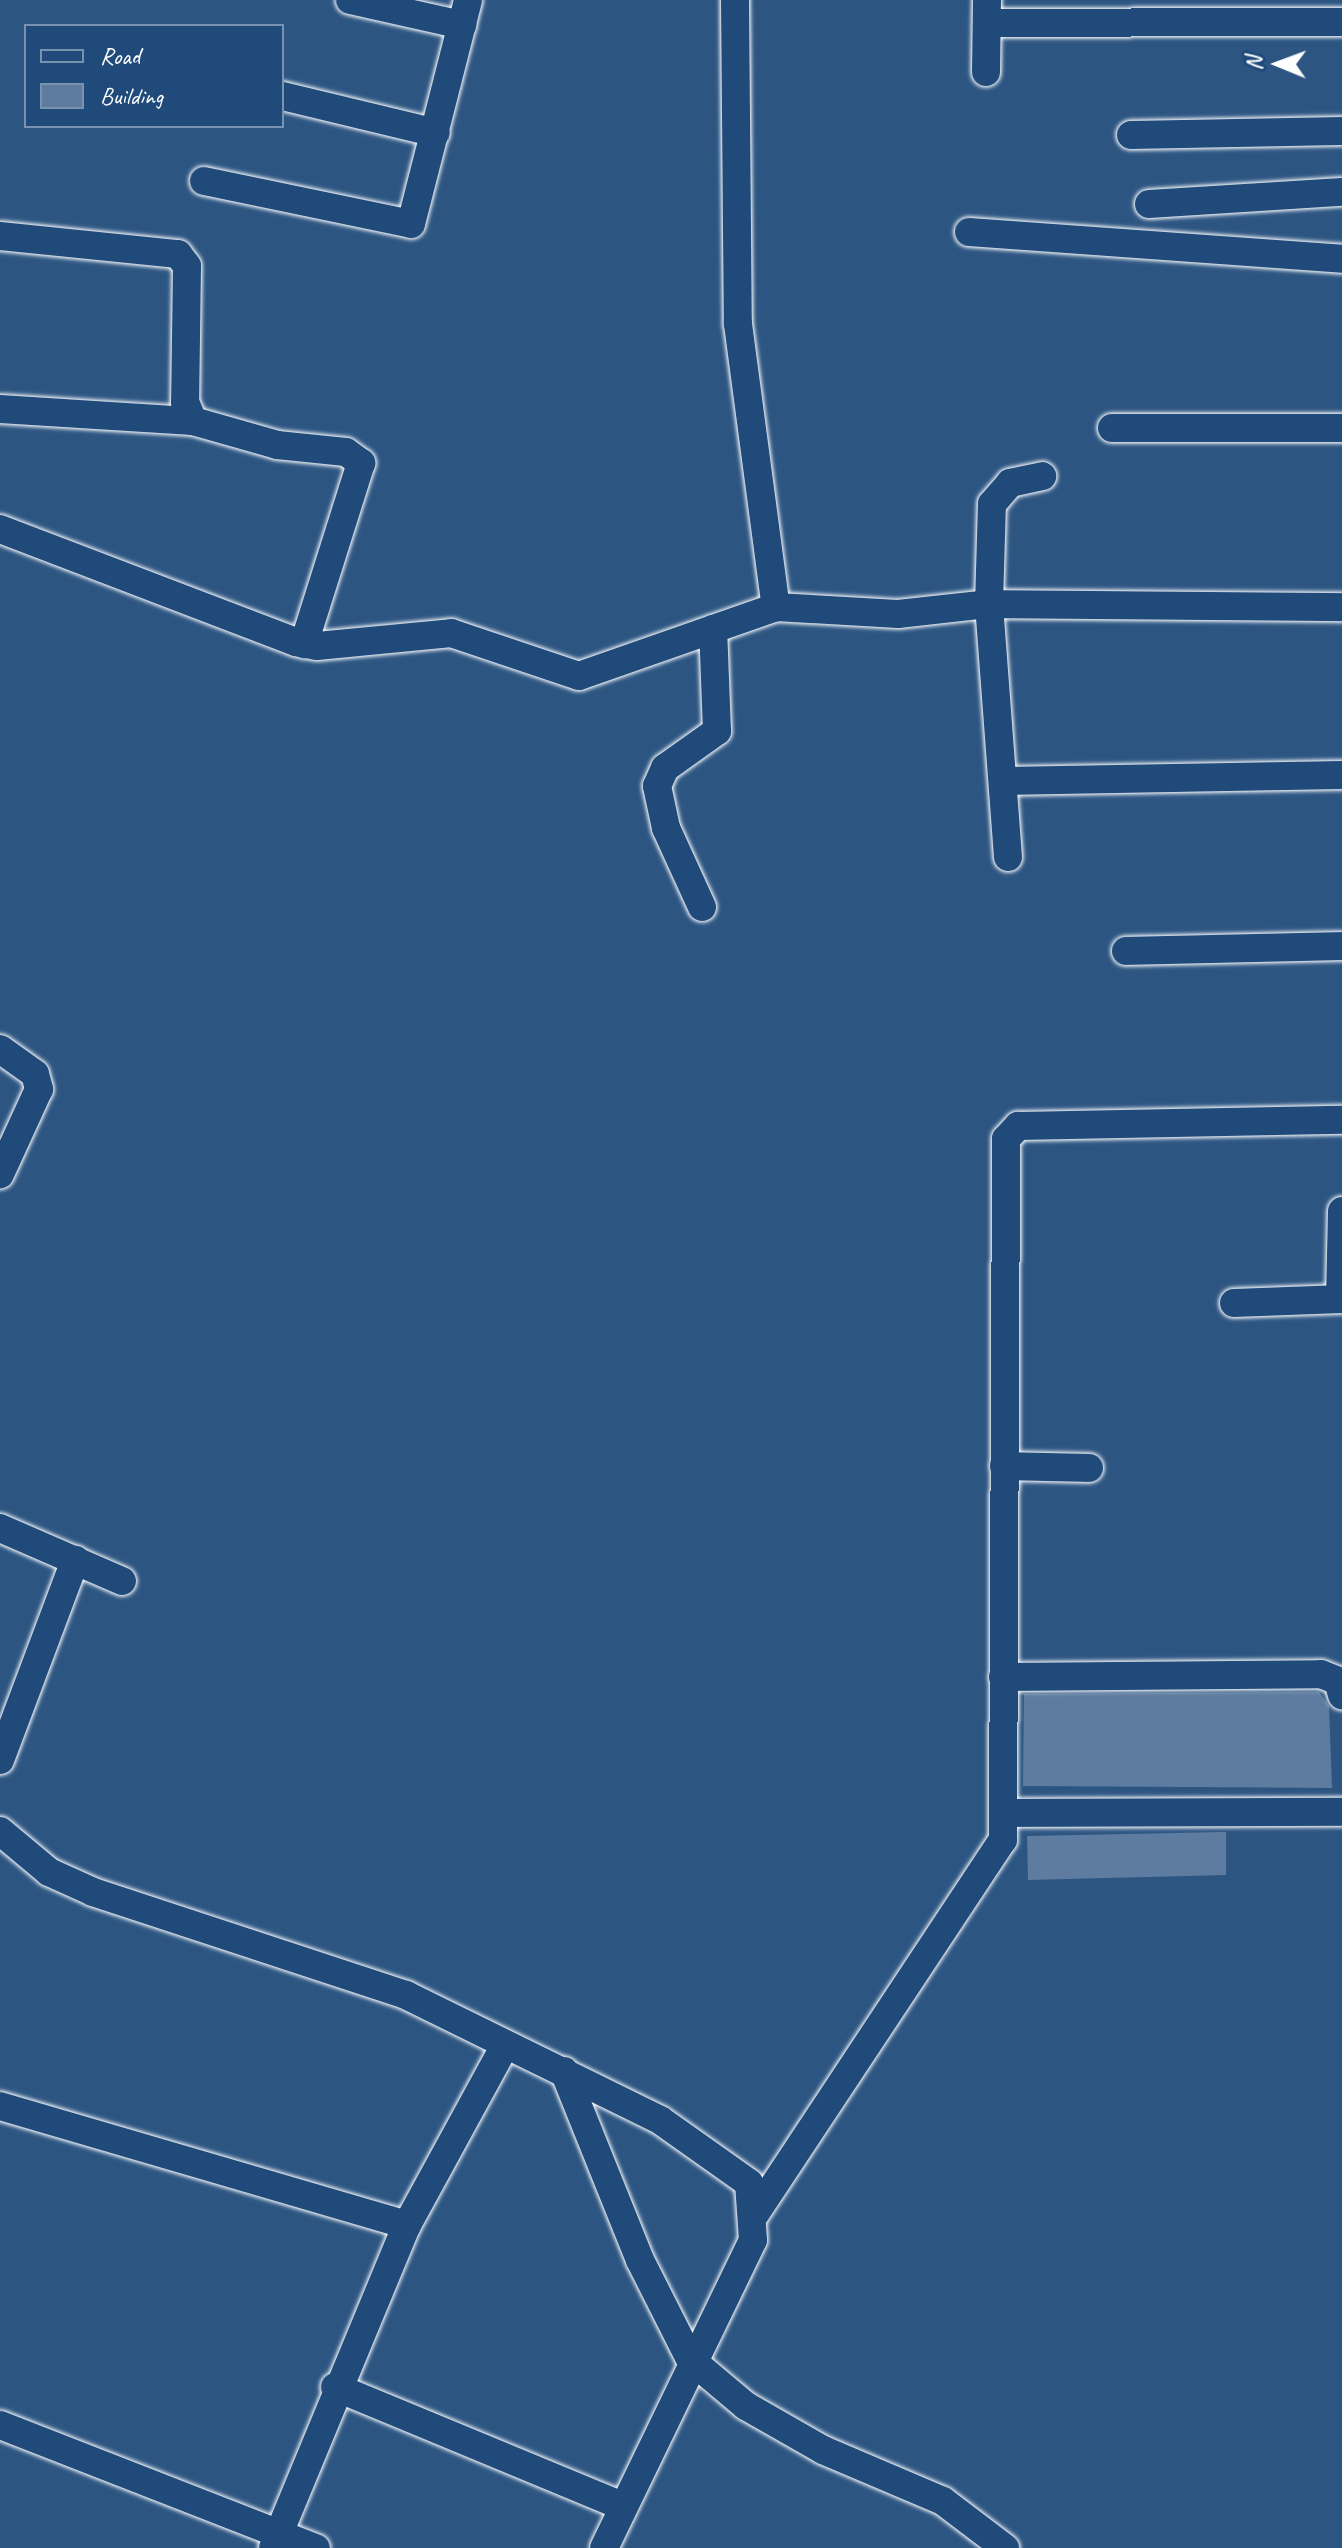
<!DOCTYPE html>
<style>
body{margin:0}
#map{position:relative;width:1342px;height:2548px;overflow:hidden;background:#2c5582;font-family:Caveat,sans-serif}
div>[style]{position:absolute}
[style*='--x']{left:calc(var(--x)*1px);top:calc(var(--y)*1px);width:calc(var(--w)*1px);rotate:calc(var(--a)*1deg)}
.building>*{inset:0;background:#5e7c9f}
.roads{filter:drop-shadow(0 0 2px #fff) drop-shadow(0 0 2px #fff)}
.minor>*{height:28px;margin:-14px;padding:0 14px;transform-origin:14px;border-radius:14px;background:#1f4a7a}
span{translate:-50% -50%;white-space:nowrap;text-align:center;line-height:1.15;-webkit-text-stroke:8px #1f4a7a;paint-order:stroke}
.legend{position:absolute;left:24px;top:24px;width:260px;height:104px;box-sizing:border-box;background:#1f4a7a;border:2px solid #7992af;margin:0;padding:10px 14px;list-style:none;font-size:24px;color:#fff}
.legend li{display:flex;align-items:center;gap:16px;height:40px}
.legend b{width:40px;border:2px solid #7992af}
.north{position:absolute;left:1238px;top:24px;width:80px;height:80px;-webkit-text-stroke:6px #1f4a7a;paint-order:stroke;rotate:271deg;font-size:22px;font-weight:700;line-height:32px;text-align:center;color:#fff}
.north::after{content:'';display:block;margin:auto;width:28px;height:36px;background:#fff;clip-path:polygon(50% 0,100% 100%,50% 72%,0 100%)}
</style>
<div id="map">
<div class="building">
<i style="clip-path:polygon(1319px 1692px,1329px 1706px,1332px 1788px,1023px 1786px,1024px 1694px)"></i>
<i style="clip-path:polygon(1226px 1832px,1226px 1875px,1028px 1880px,1027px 1836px)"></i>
</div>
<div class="roads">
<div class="minor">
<i style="--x:350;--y:0;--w:115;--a:12.6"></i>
<i style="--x:735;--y:0;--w:324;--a:89.5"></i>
<i style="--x:738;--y:324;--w:286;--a:82.4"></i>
<i style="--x:988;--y:23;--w:354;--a:-0.2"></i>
<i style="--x:986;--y:72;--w:72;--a:-89.2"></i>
<i style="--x:282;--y:96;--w:158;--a:13.5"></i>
<i style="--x:1131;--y:135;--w:211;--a:-1.1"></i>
<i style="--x:204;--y:181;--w:211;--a:11.7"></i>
<i style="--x:411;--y:224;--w:231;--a:-75.7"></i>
<i style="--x:1149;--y:204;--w:193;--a:-3.6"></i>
<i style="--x:969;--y:232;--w:374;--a:4.1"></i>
<i style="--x:0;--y:236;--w:179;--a:5.8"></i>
<i style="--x:178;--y:254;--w:15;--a:53"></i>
<i style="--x:187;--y:266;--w:136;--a:90.8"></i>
<i style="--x:185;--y:402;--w:21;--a:67"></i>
<i style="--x:193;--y:421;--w:87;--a:15.9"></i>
<i style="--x:277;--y:445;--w:69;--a:5.8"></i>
<i style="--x:346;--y:452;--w:19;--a:36"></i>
<i style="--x:361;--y:463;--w:190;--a:107.5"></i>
<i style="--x:0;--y:409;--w:193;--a:3.6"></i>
<i style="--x:1112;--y:428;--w:230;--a:0"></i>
<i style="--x:0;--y:529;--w:317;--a:20.9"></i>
<i style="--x:296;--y:642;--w:21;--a:11"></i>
<i style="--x:317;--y:646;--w:135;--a:-5.5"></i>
<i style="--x:451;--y:633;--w:135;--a:18.6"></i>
<i style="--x:579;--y:676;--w:209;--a:-19.3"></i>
<i style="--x:776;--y:607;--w:122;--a:3.3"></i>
<i style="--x:898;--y:614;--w:92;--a:-6.3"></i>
<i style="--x:989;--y:604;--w:353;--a:0.5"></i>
<i style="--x:1003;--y:781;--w:339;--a:-1"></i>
<i style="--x:1008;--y:857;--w:254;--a:-94.3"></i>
<i style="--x:989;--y:604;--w:100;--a:-88.3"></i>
<i style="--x:992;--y:504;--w:28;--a:-49"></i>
<i style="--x:1010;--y:483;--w:33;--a:-12"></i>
<i style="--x:702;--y:907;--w:87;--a:-114.5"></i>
<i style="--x:666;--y:828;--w:43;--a:-102.1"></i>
<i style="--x:657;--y:786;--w:20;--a:-66"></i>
<i style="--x:665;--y:768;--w:64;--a:-35.4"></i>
<i style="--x:717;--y:731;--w:102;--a:-92.2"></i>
<i style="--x:1126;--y:951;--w:216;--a:-1.3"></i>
<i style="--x:0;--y:1049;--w:43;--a:35.5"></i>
<i style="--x:35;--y:1074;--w:16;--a:75"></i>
<i style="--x:39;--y:1089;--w:94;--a:114.6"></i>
<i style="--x:1340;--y:1299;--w:88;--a:-88.7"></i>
<i style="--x:1234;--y:1303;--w:108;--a:-2.1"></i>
<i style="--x:1004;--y:1466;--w:85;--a:1.3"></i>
<i style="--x:0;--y:1528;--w:133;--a:23.5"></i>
<i style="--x:1003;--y:1677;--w:318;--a:-0.5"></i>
<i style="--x:1321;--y:1674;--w:18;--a:22"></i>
<i style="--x:1338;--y:1681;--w:15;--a:74"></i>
<i style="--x:0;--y:1760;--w:214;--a:-69.4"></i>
<i style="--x:1006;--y:1813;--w:336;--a:-0.2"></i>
<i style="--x:0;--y:1831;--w:64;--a:39.9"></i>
<i style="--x:49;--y:1872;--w:48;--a:24.4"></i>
<i style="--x:93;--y:1892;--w:330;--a:18.2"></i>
<i style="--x:406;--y:1995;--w:283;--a:26.2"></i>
<i style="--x:660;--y:2120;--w:109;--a:35.3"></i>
<i style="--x:749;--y:2183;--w:57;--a:86"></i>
<i style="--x:753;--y:2240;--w:342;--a:115.8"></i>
<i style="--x:564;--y:2071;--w:204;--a:68.1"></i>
<i style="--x:640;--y:2260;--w:111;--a:63.2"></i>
<i style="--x:690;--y:2359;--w:73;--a:40"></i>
<i style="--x:746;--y:2406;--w:89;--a:29.7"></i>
<i style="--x:823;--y:2450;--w:130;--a:23"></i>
<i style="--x:943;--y:2501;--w:78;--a:37.2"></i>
<i style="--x:0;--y:2106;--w:424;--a:16.3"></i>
<i style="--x:755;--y:2214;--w:449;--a:-56.5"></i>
<i style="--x:1003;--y:1840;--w:701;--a:-89.75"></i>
<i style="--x:1006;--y:1139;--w:18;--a:-47"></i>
<i style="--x:1018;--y:1126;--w:324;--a:-1.1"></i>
<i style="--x:335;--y:2387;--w:312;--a:22.5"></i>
<i style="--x:0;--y:2425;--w:339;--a:21.3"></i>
<i style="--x:273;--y:2548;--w:350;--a:-67.5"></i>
<i style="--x:407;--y:2225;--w:205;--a:-61.4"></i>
</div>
</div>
<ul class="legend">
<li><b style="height:10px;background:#1f4a7a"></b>Road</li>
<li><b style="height:22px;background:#5e7c9f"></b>Building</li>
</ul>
<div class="north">N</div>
</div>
